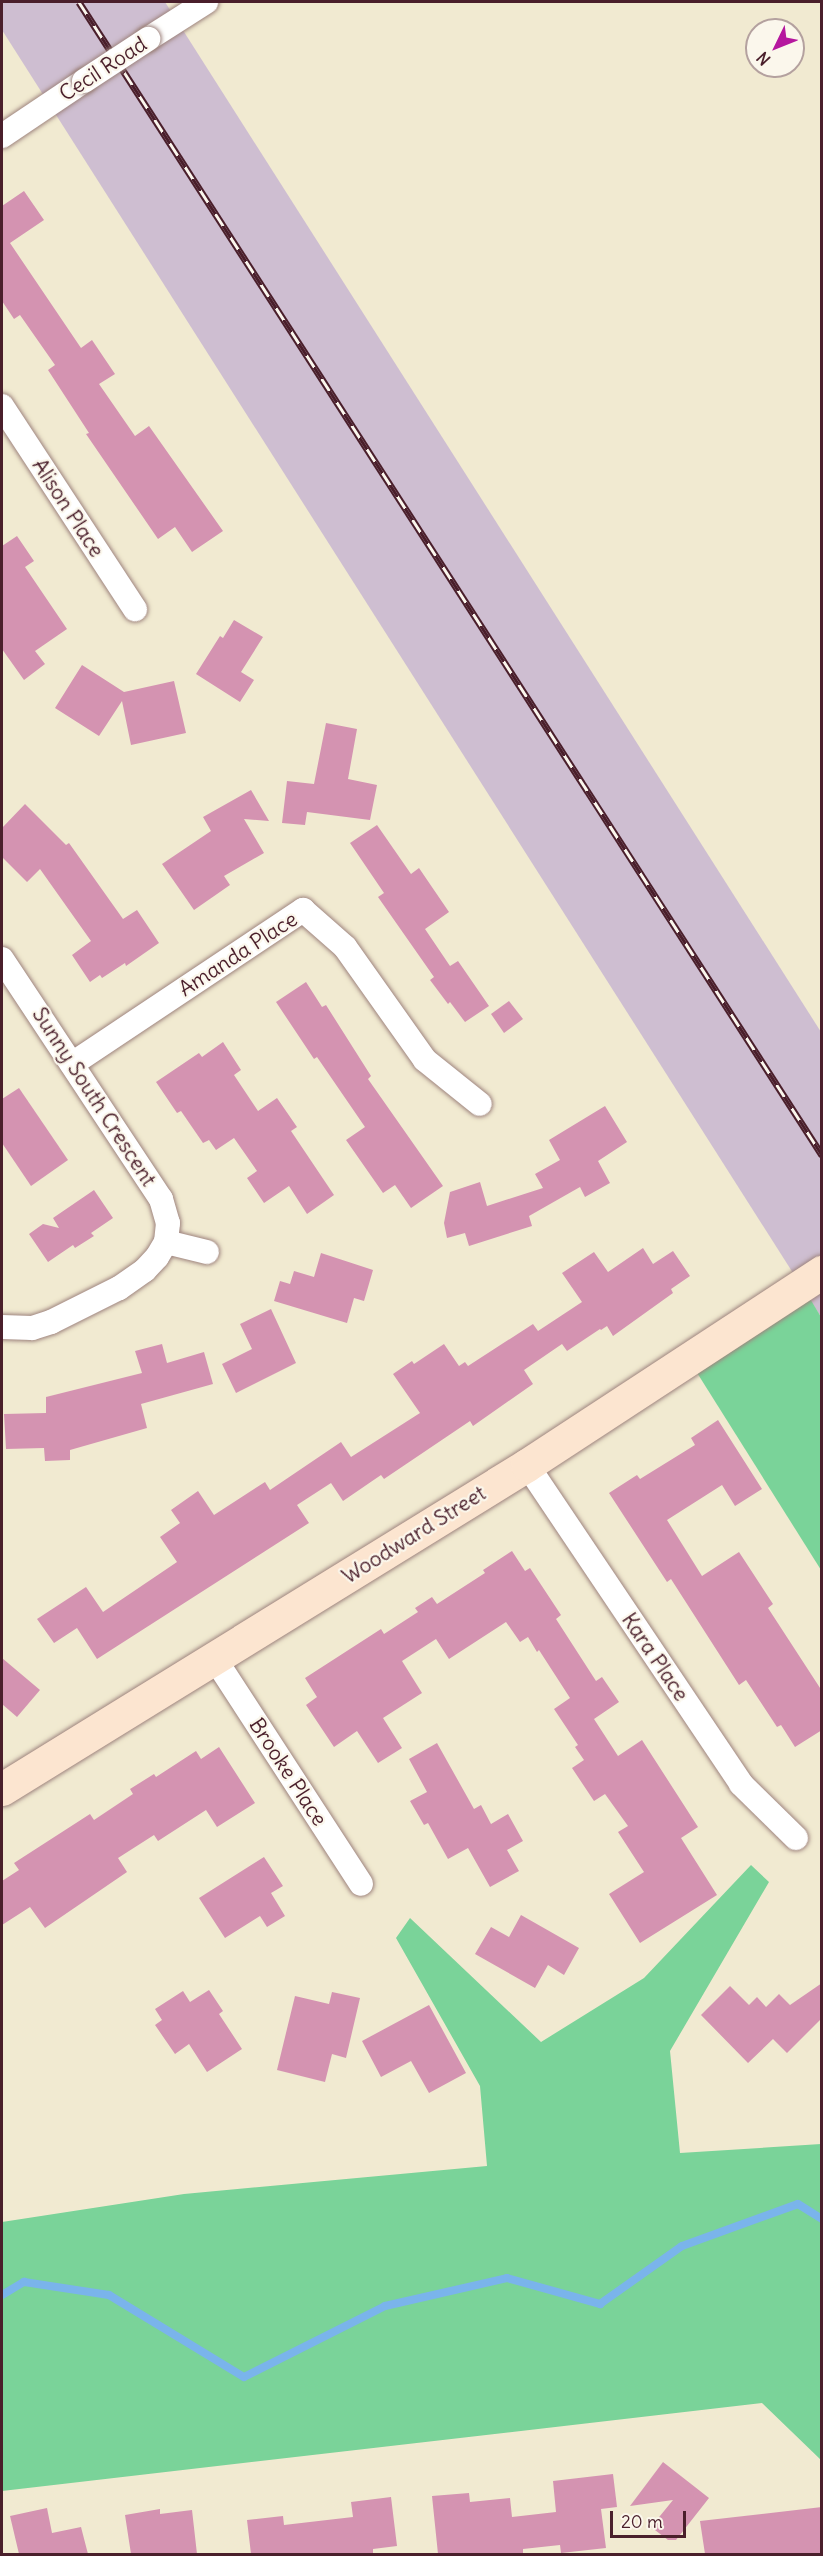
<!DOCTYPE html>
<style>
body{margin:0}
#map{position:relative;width:823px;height:2556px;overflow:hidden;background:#f1ead1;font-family:Delius,sans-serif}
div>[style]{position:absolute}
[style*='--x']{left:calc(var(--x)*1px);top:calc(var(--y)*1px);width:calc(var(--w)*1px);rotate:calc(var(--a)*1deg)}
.industrial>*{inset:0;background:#cebed1}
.green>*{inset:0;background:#7ad399}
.stream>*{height:8px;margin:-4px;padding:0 4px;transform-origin:4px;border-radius:4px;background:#7ab4eb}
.building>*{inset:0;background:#d493b1}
.roads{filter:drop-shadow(0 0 2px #9e847e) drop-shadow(0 0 2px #9e847e)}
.street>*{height:24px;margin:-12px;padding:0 12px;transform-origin:12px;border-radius:12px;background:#fff}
.secondary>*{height:33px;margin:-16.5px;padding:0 16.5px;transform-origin:16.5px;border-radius:16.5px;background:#fce5d0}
.rail>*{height:7px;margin-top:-3.5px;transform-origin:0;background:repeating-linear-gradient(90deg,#fbf7ec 0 14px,#4a1f2b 0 28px);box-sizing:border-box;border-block:2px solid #4a1f2b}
.bridges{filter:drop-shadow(0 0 2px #9e847e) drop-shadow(0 0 2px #9e847e)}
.street-bridge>*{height:24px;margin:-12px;padding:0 12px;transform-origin:12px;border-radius:12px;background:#fff}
span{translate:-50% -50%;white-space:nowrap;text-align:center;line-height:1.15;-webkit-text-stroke:4.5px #fbf7ec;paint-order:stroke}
.street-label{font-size:21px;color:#4a1f2b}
.frame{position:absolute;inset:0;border:3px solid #4a1f2b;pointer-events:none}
.north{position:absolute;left:745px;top:18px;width:60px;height:60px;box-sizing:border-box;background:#fbf7ec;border:2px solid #b4a19f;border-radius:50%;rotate:227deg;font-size:16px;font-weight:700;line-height:24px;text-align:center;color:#4a1f2b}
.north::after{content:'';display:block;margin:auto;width:21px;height:27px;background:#b5179e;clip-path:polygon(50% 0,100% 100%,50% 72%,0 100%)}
.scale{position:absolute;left:610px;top:2511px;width:76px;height:27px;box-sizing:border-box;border:3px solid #4a1f2b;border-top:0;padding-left:8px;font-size:18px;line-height:21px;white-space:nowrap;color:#4a1f2b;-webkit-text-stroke:4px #fbf7ec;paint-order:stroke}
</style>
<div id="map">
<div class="industrial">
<i style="clip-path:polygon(2px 2px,165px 2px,821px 1032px,821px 1317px,2px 30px)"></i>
</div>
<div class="green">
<i style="clip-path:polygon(809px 1297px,821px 1317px,821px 1570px,694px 1368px)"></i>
<i style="clip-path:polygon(751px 1865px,769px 1882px,670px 2051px,680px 2153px,821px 2144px,821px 2460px,762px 2403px,2px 2491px,2px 2222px,184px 2194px,487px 2166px,480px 2086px,396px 1938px,410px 1918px,541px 2042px,644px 1978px)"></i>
</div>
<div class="stream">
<i style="--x:2;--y:2295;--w:26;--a:-31"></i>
<i style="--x:24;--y:2282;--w:86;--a:8.7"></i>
<i style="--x:109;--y:2295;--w:158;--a:31.3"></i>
<i style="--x:244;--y:2377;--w:158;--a:-26.7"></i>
<i style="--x:385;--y:2306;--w:125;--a:-12.9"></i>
<i style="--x:507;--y:2278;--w:97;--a:15.6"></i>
<i style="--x:600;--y:2304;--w:100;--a:-35.3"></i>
<i style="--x:682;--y:2246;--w:123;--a:-19.9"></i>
<i style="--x:798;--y:2204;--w:28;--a:32"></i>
</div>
<div class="building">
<i style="clip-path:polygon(24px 191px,44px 220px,10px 243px,81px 348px,92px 340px,115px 374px,99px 384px,135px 436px,149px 426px,223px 531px,192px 552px,175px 527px,158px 539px,86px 434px,89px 433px,48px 370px,55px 365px,20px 315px,14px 319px,2px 301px,2px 206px)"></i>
<i style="clip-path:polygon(17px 536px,34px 561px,25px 567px,67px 629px,35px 651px,45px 664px,24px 680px,2px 649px,2px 546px)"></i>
<i style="clip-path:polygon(234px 620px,263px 637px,241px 672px,254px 680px,240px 702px,196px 674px,220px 636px,223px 638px)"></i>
<i style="clip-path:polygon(82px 665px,124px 692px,174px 681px,186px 733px,131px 745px,122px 701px,99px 736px,55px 708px)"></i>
<i style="clip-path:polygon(326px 723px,357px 729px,348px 779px,377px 785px,370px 820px,307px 812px,305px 825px,282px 823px,287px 781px,314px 784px)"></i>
<i style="clip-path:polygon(251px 790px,269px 821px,244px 819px,264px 853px,224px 876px,230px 885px,194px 910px,162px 864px,211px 831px,203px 817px)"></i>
<i style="clip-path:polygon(25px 804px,66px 845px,69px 843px,123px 919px,137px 910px,159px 943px,126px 966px,125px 963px,102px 978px,100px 975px,90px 982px,72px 955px,91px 941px,40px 869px,27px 882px,2px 857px,2px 828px)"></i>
<i style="clip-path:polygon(377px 825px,411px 874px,419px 868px,449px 912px,425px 929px,450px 966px,458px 961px,489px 1006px,465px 1022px,450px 1002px,448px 1004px,430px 980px,434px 977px,378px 897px,384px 893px,350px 843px)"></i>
<i style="clip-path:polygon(306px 982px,322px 1007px,326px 1005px,371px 1076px,368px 1079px,443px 1186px,411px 1208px,395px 1185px,383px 1193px,346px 1140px,365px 1127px,317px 1057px,314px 1059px,276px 1002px)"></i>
<i style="clip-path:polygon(509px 1001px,523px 1019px,504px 1033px,491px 1014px)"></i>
<i style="clip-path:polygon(223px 1042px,241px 1070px,234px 1075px,258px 1111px,277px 1098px,297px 1127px,291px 1131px,334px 1195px,307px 1214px,289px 1186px,264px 1203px,247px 1178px,257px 1171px,234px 1138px,216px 1150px,209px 1140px,203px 1143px,181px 1111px,177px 1113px,156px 1082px,199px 1053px,202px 1057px)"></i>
<i style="clip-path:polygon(19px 1088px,68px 1160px,31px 1186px,2px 1143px,2px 1099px)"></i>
<i style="clip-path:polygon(605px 1106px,627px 1142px,598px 1161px,610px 1183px,585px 1197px,580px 1187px,529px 1216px,532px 1226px,469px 1246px,465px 1233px,447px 1238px,444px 1223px,450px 1192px,480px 1182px,487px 1206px,543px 1188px,535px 1174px,560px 1160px,549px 1140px)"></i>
<i style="clip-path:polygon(94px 1190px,113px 1218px,91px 1233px,94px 1236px,75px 1248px,73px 1245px,48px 1262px,29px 1234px,43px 1224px,59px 1228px,53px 1218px)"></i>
<i style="clip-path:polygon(643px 1248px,653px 1264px,673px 1251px,690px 1276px,671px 1289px,673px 1293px,613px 1336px,607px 1326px,601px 1330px,600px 1329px,567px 1351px,562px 1344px,524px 1370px,533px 1384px,473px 1426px,470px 1421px,384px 1479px,381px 1475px,343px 1501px,331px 1483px,297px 1505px,309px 1523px,97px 1659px,77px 1628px,54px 1643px,37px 1619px,86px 1587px,103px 1612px,177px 1562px,160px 1537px,180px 1523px,171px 1510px,198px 1491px,214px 1515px,265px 1482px,270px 1490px,341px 1442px,351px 1457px,420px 1413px,393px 1374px,412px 1361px,414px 1364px,444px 1344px,459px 1366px,465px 1362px,468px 1366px,533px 1324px,538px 1331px,582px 1302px,562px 1273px,594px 1252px,608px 1272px)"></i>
<i style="clip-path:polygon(321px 1253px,373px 1270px,364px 1301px,354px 1298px,347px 1323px,274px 1301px,280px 1281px,290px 1284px,294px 1271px,314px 1277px)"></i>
<i style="clip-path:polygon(271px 1309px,296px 1363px,236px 1393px,222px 1364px,252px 1349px,240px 1324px)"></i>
<i style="clip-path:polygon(162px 1344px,167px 1363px,204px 1352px,213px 1384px,141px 1404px,147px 1428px,70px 1450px,70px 1460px,45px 1461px,44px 1448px,6px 1449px,4px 1414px,46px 1413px,46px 1397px,142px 1373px,135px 1351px)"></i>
<i style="clip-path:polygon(718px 1420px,762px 1489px,735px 1506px,722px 1485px,667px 1520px,702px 1576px,739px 1552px,773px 1604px,768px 1608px,822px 1691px,822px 1730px,795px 1747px,781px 1725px,777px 1727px,746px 1680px,739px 1685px,671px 1579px,667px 1582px,609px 1493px,637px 1475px,640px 1479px,695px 1445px,691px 1438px)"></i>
<i style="clip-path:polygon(512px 1551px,525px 1571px,530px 1568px,561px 1615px,556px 1619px,596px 1681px,602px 1677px,619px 1702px,594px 1719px,618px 1756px,642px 1740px,698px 1827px,681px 1838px,717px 1895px,640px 1943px,609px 1894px,644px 1872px,618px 1832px,628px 1826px,605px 1794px,594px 1801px,572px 1768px,584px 1760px,575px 1747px,578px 1745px,554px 1709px,570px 1698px,539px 1650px,537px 1652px,528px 1637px,520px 1642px,506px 1622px,449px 1659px,436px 1639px,402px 1661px,422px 1693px,383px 1718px,402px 1748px,378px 1763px,357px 1731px,334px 1747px,306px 1705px,317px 1697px,305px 1678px,381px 1629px,384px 1634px,418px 1612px,415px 1608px,432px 1597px,437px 1604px,485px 1573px,483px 1570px)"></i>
<i style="clip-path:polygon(2px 1658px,40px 1690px,17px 1717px,2px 1704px)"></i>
<i style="clip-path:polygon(437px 1743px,474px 1809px,481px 1805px,491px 1824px,508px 1814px,523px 1841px,507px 1850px,519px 1871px,490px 1887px,468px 1848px,448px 1859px,428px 1823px,424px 1825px,410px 1801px,427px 1792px,409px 1759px)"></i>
<i style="clip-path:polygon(219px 1747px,255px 1803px,217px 1827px,206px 1810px,158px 1841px,154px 1835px,118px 1858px,127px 1872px,45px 1928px,30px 1907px,2px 1925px,2px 1881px,19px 1870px,14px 1863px,90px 1814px,94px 1820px,133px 1794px,130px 1789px,154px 1774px,156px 1777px,196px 1751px,201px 1759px)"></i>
<i style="clip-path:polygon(264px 1857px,283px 1886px,271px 1893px,285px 1916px,267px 1927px,260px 1916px,225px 1938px,199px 1898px)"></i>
<i style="clip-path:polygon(521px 1915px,579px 1948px,564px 1975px,548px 1965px,535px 1988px,475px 1954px,491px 1927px,509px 1937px)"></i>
<i style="clip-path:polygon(822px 1983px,822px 2018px,787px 2053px,773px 2039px,748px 2063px,701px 2015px,730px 1986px,749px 2005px,757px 1997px,766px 2007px,779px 1994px,790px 2005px)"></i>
<i style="clip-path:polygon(209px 1990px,223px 2011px,219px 2014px,242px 2049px,207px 2072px,189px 2044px,175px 2054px,155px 2025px,162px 2020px,155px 2009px,183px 1991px,190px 2002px)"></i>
<i style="clip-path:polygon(332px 1992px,360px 1998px,346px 2058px,332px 2054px,325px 2082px,277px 2070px,295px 1996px,329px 2004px)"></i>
<i style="clip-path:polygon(429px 2005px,466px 2073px,429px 2093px,411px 2061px,381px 2077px,362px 2041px)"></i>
<i style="clip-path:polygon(663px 2462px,709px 2498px,676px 2540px,668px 2540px,651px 2527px,673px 2500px,630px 2506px)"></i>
<i style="clip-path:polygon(613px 2474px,617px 2507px,601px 2509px,606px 2548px,561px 2553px,560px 2545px,523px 2549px,523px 2554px,438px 2554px,432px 2496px,469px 2493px,470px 2502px,510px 2498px,512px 2517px,556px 2512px,553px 2481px)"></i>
<i style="clip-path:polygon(391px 2497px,397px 2546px,373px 2549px,373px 2554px,251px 2554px,247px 2520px,283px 2516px,284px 2525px,353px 2517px,351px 2502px)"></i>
<i style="clip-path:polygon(822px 2507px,822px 2554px,705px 2554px,700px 2521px)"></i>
<i style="clip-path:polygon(47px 2508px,52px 2533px,81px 2527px,88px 2554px,19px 2554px,10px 2516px)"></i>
<i style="clip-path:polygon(160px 2509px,160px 2514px,192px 2510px,197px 2554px,131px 2554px,125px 2515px)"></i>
</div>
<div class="roads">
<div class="street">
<i style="--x:148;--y:39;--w:69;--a:-32.5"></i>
<i style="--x:2;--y:136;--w:99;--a:-33.9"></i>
<i style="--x:2;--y:406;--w:243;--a:56.8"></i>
<i style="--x:2;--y:959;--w:288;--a:56.5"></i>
<i style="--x:161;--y:1199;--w:25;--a:74"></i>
<i style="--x:168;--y:1223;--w:19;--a:96"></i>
<i style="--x:166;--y:1242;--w:17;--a:121"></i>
<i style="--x:157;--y:1257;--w:18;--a:133"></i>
<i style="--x:145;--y:1270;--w:32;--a:145"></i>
<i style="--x:119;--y:1288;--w:76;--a:153.4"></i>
<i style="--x:51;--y:1322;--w:20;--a:162"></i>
<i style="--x:32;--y:1328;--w:30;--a:-178"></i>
<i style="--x:72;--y:1064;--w:278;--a:-33.7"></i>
<i style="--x:303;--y:910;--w:56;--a:41.4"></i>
<i style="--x:345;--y:947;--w:138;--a:54.7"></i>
<i style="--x:425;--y:1060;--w:70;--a:38.7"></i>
<i style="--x:166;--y:1242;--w:42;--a:13.7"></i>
<i style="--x:527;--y:1465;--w:384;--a:56.1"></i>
<i style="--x:741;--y:1784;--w:77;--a:44.5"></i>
<i style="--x:215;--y:1659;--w:268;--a:57"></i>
</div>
<div class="secondary">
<i style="--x:2;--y:1789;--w:617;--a:-31.68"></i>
<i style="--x:527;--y:1465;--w:353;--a:-33.2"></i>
</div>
</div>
<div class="rail">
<i style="--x:79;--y:2;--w:1372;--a:57.2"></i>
</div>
<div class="bridges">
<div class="street-bridge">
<i style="--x:84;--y:81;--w:77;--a:-33.3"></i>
</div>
</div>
<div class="street-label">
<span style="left:103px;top:69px;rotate:-33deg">Cecil Road</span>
<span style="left:68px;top:508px;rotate:57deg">Alison Place</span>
<span style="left:238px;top:954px;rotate:-33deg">Amanda Place</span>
<span style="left:94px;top:1097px;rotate:57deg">Sunny South Crescent</span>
<span style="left:414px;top:1535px;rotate:-32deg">Woodward Street</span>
<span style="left:655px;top:1657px;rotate:56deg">Kara Place</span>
<span style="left:288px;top:1772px;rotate:57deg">Brooke Place</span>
</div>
<div class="frame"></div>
<div class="north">N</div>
<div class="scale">20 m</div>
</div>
